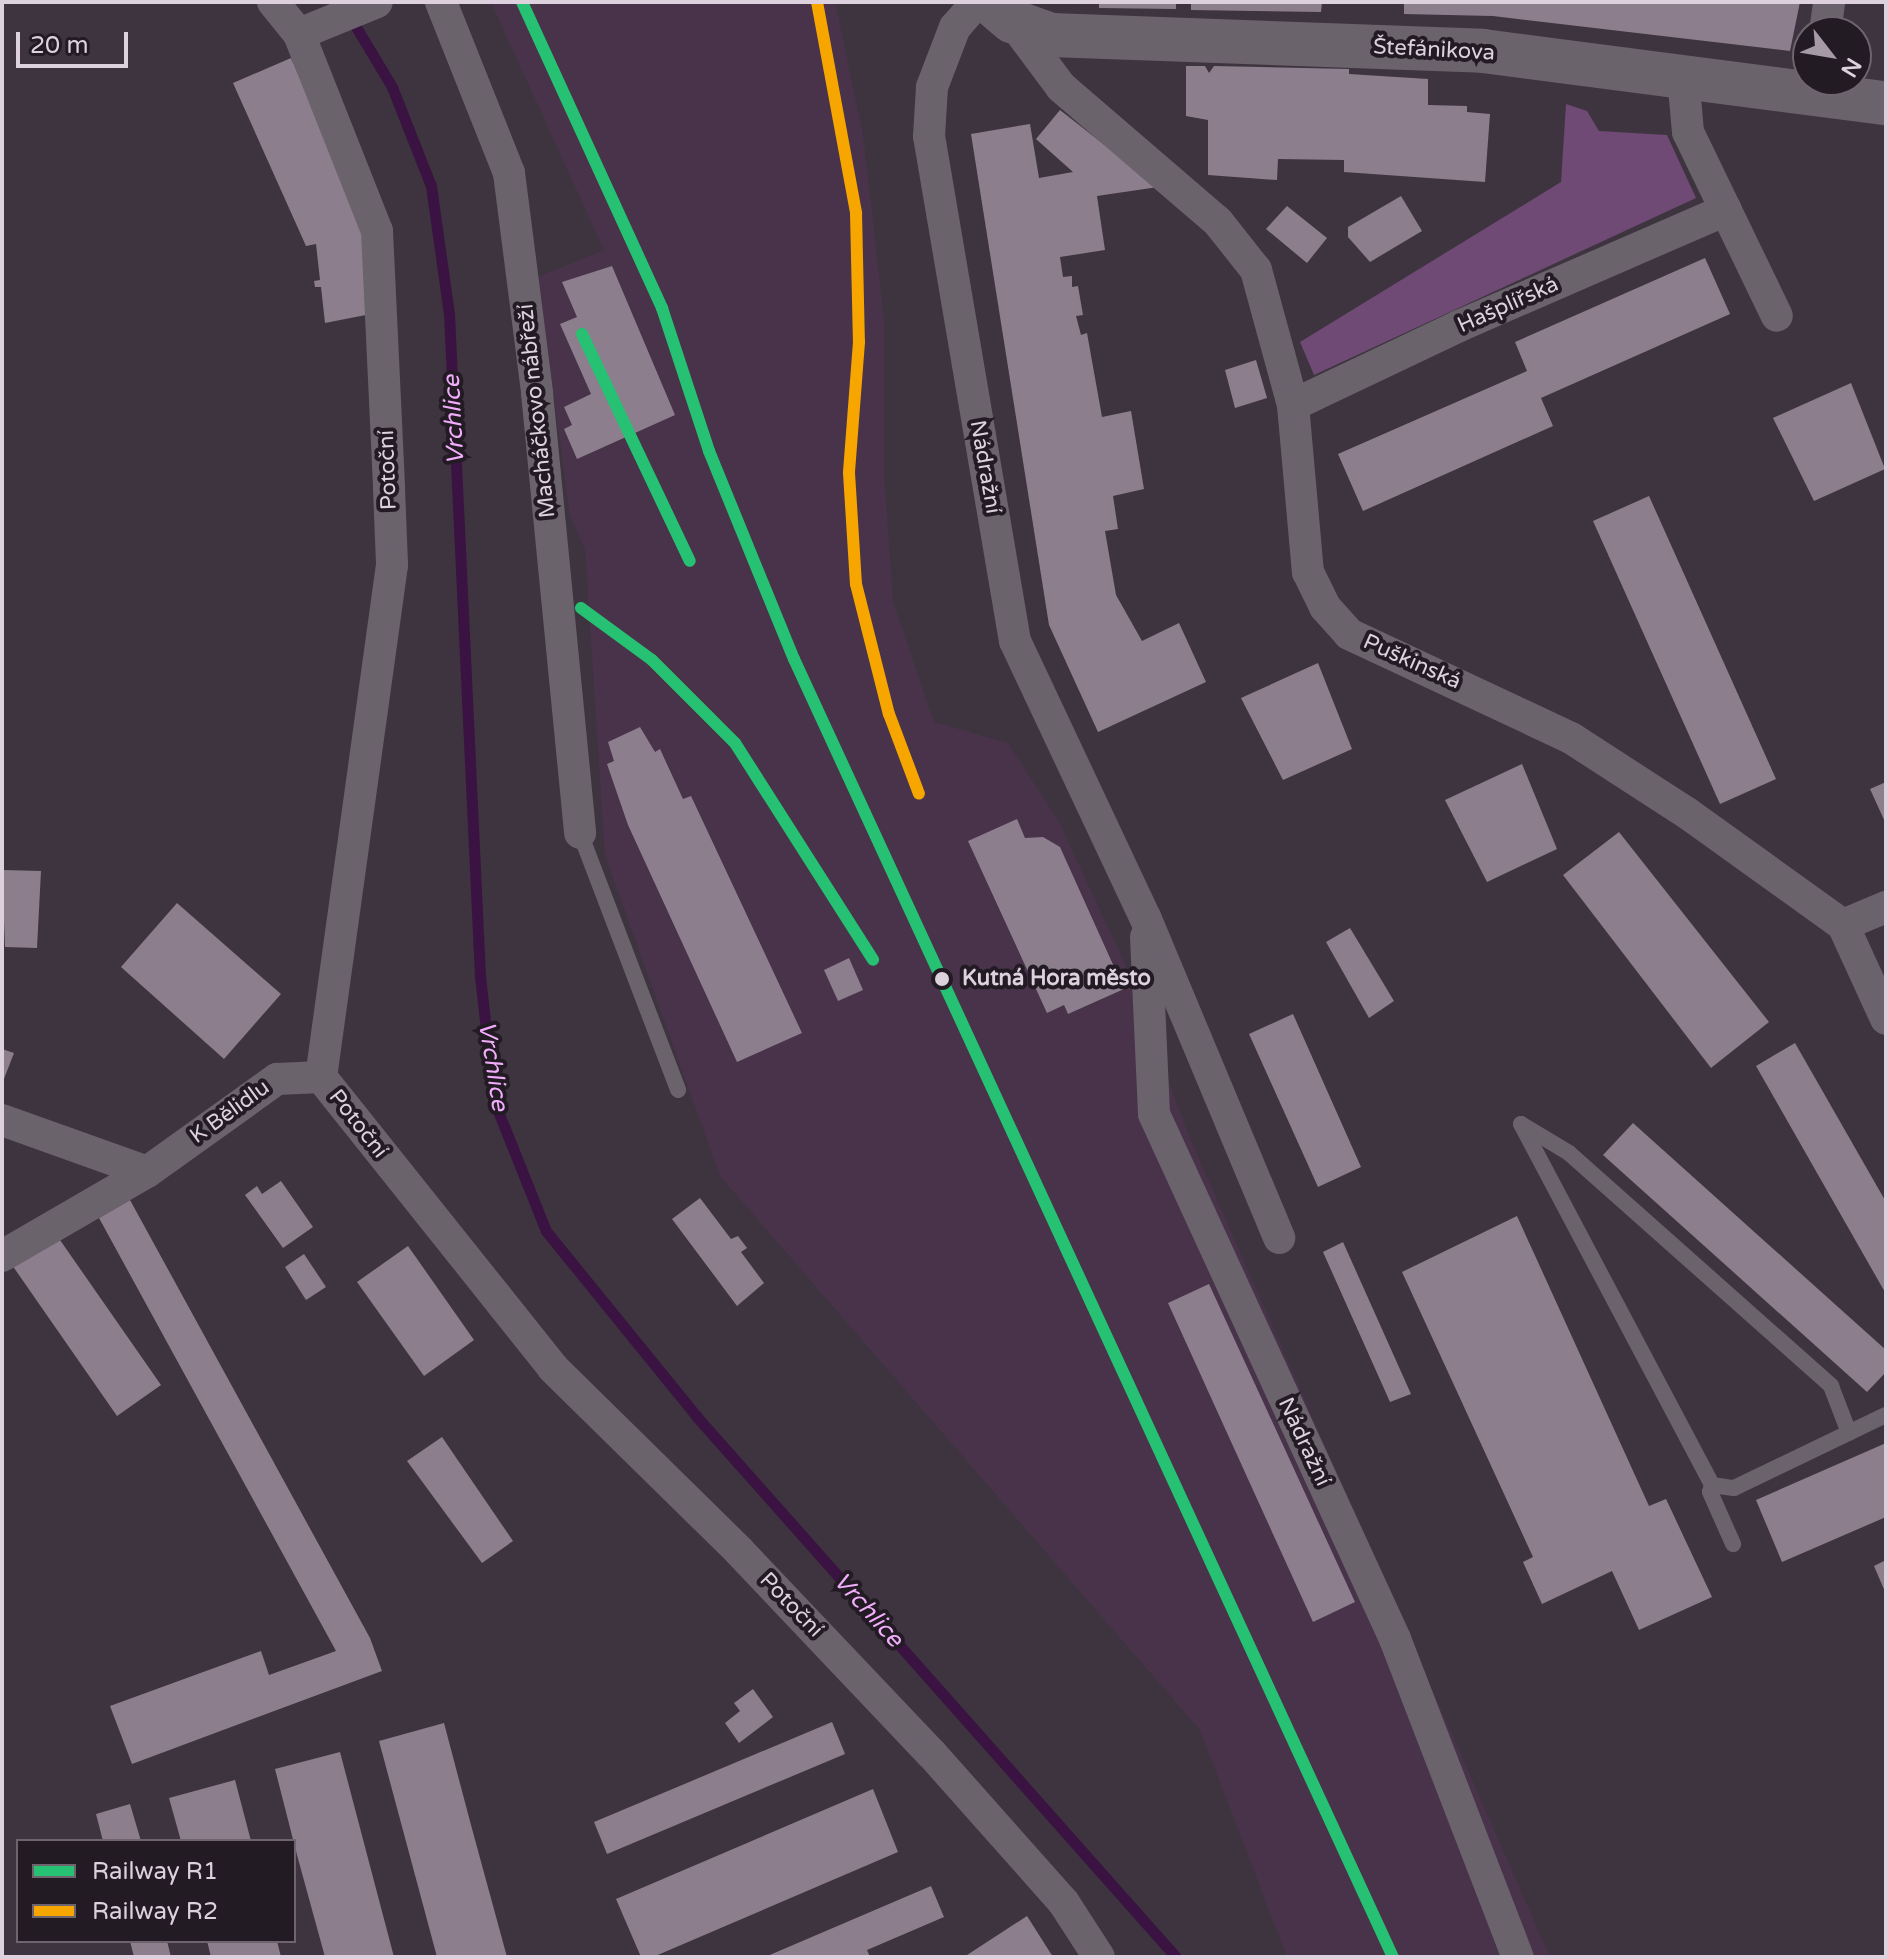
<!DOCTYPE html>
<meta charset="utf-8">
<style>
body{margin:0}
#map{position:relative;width:1888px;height:1959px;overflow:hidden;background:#3e343f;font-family:"Varela Round",sans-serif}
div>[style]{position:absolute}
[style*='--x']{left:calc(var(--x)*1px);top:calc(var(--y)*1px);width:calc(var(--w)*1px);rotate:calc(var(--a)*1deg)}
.built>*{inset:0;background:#48334b}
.green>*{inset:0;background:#6e4a74}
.stream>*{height:11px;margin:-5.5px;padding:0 5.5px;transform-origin:5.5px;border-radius:5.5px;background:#3b1342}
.building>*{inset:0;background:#8d7e8e}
.lane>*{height:16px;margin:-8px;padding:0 8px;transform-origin:8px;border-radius:8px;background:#6a636c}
.street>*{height:32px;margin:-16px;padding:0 16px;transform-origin:16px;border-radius:16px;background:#6a636c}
.secondary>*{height:44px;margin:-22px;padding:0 22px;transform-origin:22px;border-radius:22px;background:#6b636c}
.rail-1>*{height:12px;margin:-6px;padding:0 6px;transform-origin:6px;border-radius:6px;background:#26c172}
.rail-2>*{height:12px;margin:-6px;padding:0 6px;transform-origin:6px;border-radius:6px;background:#f7a600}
.dots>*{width:22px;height:22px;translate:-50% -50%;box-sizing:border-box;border:4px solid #231b24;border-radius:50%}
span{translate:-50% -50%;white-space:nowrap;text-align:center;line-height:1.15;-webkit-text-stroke:8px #231b24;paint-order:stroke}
.street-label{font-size:22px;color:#ddd1de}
.stop-label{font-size:22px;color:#ddd1de;font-weight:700}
.left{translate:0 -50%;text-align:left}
.water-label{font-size:24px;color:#f1adfb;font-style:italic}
.frame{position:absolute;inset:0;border:4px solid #ddd1de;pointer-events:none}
.legend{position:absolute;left:16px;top:1839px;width:280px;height:104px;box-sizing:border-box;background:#231b24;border:2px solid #6d646e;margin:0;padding:10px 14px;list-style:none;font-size:24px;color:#ddd1de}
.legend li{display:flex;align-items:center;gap:16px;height:40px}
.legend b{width:40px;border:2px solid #6d646e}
.north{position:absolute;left:1792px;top:16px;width:80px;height:80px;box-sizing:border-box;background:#231b24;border:2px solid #6d646e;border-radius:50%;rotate:121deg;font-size:22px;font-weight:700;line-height:32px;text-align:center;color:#ddd1de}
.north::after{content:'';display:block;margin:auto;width:28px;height:36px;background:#a59aa6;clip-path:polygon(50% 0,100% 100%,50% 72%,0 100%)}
.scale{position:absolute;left:16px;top:32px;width:112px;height:36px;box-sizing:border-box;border:4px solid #ddd1de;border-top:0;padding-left:10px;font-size:24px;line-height:28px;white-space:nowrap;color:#ddd1de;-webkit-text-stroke:6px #231b24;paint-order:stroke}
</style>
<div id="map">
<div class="built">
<i style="clip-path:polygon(491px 2px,835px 2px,863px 134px,884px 321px,884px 474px,893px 602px,934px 722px,1008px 743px,1059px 822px,1125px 964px,1189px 1136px,1550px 1957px,1287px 1957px,1200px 1730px,720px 1176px,605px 855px,585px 549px,570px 516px,538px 277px,604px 250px)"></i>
</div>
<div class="green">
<i style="clip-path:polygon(1566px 104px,1587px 111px,1599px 131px,1667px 135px,1696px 198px,1314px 375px,1300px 342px,1561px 182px)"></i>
</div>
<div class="stream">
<i style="--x:350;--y:17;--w:82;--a:59"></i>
<i style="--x:392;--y:87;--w:106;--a:68.5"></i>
<i style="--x:431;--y:186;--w:129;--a:82"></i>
<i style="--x:449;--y:314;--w:663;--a:87.32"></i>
<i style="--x:480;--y:976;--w:126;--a:83.6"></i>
<i style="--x:494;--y:1101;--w:140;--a:68.2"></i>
<i style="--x:546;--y:1231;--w:240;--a:50.9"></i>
<i style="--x:697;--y:1417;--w:722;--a:48.43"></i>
</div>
<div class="building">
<i style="clip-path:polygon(1099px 2px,1176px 2px,1176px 9px,1099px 8px)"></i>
<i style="clip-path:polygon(1191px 2px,1322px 2px,1321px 12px,1191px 10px)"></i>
<i style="clip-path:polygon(1404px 2px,1800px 2px,1790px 51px,1493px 16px,1404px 14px)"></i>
<i style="clip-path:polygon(291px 58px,368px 232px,376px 313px,325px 323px,321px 287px,315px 287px,314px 281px,320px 280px,316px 244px,306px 246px,233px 83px)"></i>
<i style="clip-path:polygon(1186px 66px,1205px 66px,1209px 73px,1214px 66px,1349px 69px,1349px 74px,1428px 79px,1428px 105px,1467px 106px,1467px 112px,1490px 114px,1485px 182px,1344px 172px,1344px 160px,1278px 159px,1277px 180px,1208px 175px,1208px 120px,1186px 116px)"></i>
<i style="clip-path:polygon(1060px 110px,1158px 187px,1097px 196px,1105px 250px,1060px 257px,1063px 277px,1072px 276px,1072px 287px,1078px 286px,1083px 315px,1076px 316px,1081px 335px,1087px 333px,1102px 417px,1131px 411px,1144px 489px,1113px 496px,1118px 529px,1105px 531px,1116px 595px,1142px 641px,1179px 623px,1206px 682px,1098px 732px,1049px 625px,971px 134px,1030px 124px,1039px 178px,1073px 172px,1036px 139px)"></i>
<i style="clip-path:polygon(1401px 196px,1422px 231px,1370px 262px,1348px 237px,1348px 227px)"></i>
<i style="clip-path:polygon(1287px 206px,1327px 238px,1307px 263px,1266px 229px)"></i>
<i style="clip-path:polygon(1705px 258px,1730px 314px,1541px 398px,1553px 426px,1363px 511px,1338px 454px,1527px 371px,1515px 342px)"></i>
<i style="clip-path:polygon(612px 266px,675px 415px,577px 459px,564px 429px,572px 425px,564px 407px,591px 394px,560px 324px,577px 317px,562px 282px)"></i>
<i style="clip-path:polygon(1256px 360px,1267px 398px,1235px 408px,1225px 370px)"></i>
<i style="clip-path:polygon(1851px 383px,1885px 469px,1814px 501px,1773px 418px)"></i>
<i style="clip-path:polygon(1649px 496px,1776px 779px,1720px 804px,1593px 521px)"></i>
<i style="clip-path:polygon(1318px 663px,1352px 749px,1283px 780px,1241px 698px)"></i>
<i style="clip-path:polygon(640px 727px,655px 752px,660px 749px,683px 799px,691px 796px,802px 1033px,737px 1062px,628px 825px,607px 764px,614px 761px,608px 742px)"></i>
<i style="clip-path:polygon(1522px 764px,1557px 849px,1487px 882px,1445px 800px)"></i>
<i style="clip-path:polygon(1886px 782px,1886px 824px,1870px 789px)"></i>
<i style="clip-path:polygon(1017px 819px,1025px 838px,1043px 837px,1060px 847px,1124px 989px,1068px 1014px,1064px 1005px,1047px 1013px,968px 841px)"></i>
<i style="clip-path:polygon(1619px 832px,1769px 1022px,1711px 1068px,1563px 875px)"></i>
<i style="clip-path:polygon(2px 870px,41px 871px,37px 948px,5px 947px)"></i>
<i style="clip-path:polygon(177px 903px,281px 994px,224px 1059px,121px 967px)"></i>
<i style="clip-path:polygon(1350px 928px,1394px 1001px,1369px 1018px,1326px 942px)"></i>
<i style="clip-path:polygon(849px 958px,863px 990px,838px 1001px,824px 970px)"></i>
<i style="clip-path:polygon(1293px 1014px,1361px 1167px,1318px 1187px,1249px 1034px)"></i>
<i style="clip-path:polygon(1795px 1043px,1886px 1202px,1886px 1294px,1756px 1066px)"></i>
<i style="clip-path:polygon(2px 1049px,14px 1053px,2px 1084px)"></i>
<i style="clip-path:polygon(1633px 1123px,1886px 1350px,1886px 1372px,1867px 1392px,1603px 1155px)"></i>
<i style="clip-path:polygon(281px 1181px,313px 1227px,283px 1248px,245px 1195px,257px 1186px,262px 1194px)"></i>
<i style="clip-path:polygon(700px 1198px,731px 1239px,738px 1236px,747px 1248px,741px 1252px,764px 1283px,737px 1306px,672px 1219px)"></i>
<i style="clip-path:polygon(130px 1200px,370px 1638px,382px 1671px,132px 1764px,110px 1706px,261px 1651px,269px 1675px,336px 1651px,99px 1218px)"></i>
<i style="clip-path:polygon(1517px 1216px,1649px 1506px,1666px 1499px,1712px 1597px,1639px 1630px,1612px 1571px,1542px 1604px,1523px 1562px,1533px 1557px,1402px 1272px)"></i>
<i style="clip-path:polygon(60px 1240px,161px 1385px,117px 1416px,12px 1265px)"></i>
<i style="clip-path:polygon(1343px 1242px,1411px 1394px,1390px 1402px,1323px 1252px)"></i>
<i style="clip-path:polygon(408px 1246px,474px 1340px,424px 1376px,357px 1282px)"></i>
<i style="clip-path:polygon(304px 1254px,326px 1287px,306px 1300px,285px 1267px)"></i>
<i style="clip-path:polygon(1209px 1284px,1355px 1602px,1313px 1622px,1168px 1303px)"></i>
<i style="clip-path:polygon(442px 1437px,513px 1541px,482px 1563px,407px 1461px)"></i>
<i style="clip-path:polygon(1886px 1443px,1886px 1517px,1782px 1562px,1756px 1500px)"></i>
<i style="clip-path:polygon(1886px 1560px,1886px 1594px,1874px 1566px)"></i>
<i style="clip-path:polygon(753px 1689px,773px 1717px,739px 1743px,725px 1723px,740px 1711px,734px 1703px)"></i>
<i style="clip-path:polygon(832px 1722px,845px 1754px,607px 1854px,594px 1822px)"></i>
<i style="clip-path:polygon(444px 1723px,471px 1825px,507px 1957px,437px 1957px,379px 1741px)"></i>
<i style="clip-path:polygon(340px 1752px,384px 1919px,394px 1957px,325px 1957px,297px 1855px,275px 1769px)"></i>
<i style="clip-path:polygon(235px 1780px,251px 1841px,181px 1841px,169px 1798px)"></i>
<i style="clip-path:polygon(873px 1789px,898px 1852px,653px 1957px,641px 1957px,616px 1899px)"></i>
<i style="clip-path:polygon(130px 1804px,141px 1841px,103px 1841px,96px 1814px)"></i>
<i style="clip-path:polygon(931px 1886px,944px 1917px,867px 1950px,870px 1957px,765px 1957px)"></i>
<i style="clip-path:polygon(1027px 1916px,1053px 1957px,964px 1957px)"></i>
<i style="clip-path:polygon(130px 1941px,167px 1941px,171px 1957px,134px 1957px)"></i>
<i style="clip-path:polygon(207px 1941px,277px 1941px,281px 1957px,211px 1957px)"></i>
</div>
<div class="lane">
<i style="--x:580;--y:833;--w:275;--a:69.1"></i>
<i style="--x:1521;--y:1124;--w:408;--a:62.1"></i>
<i style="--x:1712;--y:1485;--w:22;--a:8"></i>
<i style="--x:1734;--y:1488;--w:169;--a:-25.7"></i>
<i style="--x:1521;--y:1124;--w:56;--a:31.1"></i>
<i style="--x:1569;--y:1153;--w:351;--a:41.6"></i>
<i style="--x:1831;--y:1386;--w:50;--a:69"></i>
<i style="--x:1712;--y:1485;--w:7;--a:106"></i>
<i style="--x:1710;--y:1492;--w:57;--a:66.1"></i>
</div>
<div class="street">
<i style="--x:273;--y:2;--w:41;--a:50.9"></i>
<i style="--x:299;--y:34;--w:212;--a:68.4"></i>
<i style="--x:377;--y:231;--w:258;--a:87.3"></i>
<i style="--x:389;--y:489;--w:76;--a:87.7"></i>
<i style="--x:392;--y:565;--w:517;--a:97.89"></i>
<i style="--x:321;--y:1077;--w:372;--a:51.4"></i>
<i style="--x:553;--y:1368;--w:261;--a:44.5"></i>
<i style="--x:739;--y:1551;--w:279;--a:46.5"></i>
<i style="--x:931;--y:1753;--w:200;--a:48.4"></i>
<i style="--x:1064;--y:1903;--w:64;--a:57.1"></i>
<i style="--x:441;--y:2;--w:184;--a:68.3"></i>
<i style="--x:509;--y:173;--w:222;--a:82.7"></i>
<i style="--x:537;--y:393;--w:442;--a:84.4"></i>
<i style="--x:977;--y:2;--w:33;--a:131"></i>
<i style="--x:955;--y:27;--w:64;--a:111"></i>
<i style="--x:932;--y:87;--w:49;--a:93.5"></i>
<i style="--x:929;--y:136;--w:512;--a:80.34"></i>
<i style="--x:1015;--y:641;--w:305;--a:64.8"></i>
<i style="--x:1145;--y:917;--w:348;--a:67.3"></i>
<i style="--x:1012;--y:21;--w:82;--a:53.4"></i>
<i style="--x:1061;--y:87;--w:207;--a:40.7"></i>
<i style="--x:1218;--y:222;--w:61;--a:51.6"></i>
<i style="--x:1256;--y:270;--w:140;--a:74.7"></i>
<i style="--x:1293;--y:405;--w:168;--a:84.9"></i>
<i style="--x:1308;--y:572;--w:39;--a:64"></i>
<i style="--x:1325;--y:607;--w:36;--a:48"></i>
<i style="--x:1349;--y:634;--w:245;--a:25.1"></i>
<i style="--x:1571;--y:738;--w:138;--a:32.9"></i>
<i style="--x:1687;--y:813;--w:192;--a:35.7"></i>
<i style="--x:1843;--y:925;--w:103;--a:65.4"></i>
<i style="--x:1825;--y:32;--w:30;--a:-82"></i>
<i style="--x:299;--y:34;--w:84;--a:-22.3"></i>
<i style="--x:1683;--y:76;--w:56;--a:84.9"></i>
<i style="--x:1688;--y:132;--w:204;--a:64.2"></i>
<i style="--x:1293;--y:405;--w:184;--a:-25.4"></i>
<i style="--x:1459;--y:326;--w:291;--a:-23.5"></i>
<i style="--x:1843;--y:925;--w:47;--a:-22.7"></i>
<i style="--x:1146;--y:937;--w:177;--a:87.4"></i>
<i style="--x:1154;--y:1114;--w:578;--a:65.34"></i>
<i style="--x:1395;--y:1639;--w:341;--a:68.9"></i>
<i style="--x:2;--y:1120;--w:154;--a:19.7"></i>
<i style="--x:147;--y:1172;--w:160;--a:-35.6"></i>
<i style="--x:277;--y:1079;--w:44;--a:-2.6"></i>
<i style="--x:2;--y:1256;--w:168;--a:-30.1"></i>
</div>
<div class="secondary">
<i style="--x:989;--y:2;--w:30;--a:40"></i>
<i style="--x:1012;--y:21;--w:41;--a:19.7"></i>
<i style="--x:1051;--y:35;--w:432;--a:2.1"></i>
<i style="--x:1483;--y:51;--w:406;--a:7.4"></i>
</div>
<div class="rail-1">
<i style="--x:522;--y:2;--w:337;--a:65.4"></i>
<i style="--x:662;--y:308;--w:151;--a:71.8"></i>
<i style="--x:709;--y:451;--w:225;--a:67.8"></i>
<i style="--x:794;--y:659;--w:1430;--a:65.23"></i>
<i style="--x:582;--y:334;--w:251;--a:64.6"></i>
<i style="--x:581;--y:608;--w:88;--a:36.2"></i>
<i style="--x:652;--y:660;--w:117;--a:45"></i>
<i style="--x:735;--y:743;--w:257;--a:57.5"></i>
</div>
<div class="rail-2">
<i style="--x:817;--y:2;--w:215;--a:79.5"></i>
<i style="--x:856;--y:213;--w:129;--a:88.7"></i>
<i style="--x:859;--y:342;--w:131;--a:94.4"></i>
<i style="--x:849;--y:473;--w:111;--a:86.4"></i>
<i style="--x:856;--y:584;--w:134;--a:75.8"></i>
<i style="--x:889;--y:714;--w:85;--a:69.4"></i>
</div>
<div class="dots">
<i style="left:942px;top:979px;background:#ddd1de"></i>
</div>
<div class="street-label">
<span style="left:1434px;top:50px;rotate:3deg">Štefánikova</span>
<span style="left:1508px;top:305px;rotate:-24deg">Hašplířská</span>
<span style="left:537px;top:411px;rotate:-96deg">Macháčkovo nábřeží</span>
<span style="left:985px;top:467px;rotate:80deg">Nádražní</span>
<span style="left:388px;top:470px;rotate:-92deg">Potoční</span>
<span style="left:1412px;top:662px;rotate:24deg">Puškinská</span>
<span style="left:230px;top:1112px;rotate:-36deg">K Bělidlu</span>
<span style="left:358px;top:1124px;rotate:52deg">Potoční</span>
<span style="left:1304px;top:1442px;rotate:65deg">Nádražní</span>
<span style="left:791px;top:1605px;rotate:46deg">Potoční</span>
</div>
<div class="stop-label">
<span class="left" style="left:962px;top:979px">Kutná Hora město</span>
</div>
<div class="water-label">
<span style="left:454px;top:420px;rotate:-93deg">Vrchlice</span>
<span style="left:493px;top:1066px;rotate:81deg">Vrchlice</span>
<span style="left:868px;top:1610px;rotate:48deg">Vrchlice</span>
</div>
<div class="frame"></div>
<ul class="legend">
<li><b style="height:10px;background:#26c172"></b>Railway R1</li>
<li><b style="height:10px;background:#f7a600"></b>Railway R2</li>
</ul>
<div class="north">N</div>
<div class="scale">20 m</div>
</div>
